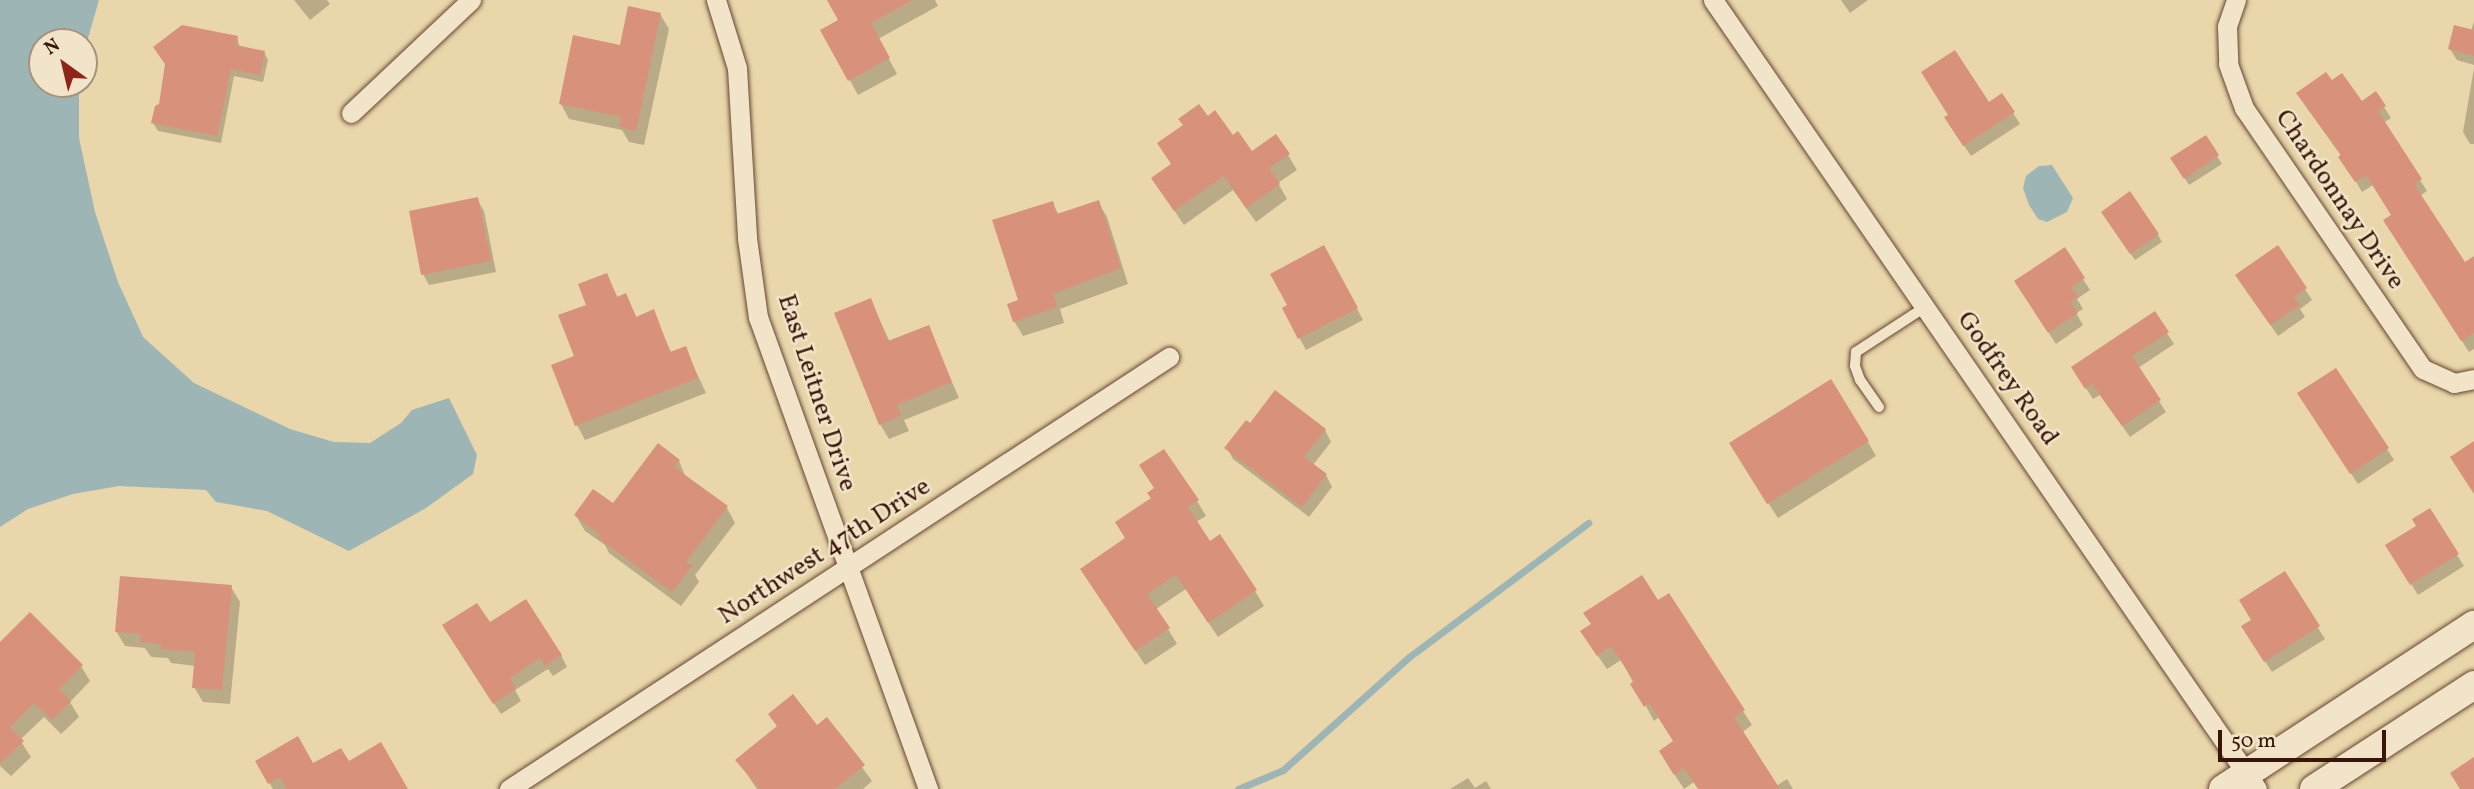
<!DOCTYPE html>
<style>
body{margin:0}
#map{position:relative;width:2474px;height:789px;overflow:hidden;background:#e9d6aa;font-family:Vollkorn,serif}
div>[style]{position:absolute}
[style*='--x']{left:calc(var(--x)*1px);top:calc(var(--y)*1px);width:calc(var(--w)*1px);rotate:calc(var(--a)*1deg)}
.water>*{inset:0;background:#9db6b5}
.shadow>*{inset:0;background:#0003}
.stream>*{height:7px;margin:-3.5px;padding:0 3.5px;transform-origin:3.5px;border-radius:3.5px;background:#9db6b5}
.building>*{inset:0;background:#d8917b}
.roads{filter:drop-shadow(0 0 2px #654631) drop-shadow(0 0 2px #654631)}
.service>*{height:10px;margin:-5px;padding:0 5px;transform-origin:5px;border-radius:5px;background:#f1e4c8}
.minor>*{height:19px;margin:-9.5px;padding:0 9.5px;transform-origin:9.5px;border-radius:9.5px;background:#f1e4c8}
.secondary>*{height:28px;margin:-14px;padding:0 14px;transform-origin:14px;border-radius:14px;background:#f1e4c8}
span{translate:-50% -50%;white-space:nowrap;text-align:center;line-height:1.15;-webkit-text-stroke:5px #f1e4c8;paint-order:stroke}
.street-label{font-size:26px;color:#391609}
.north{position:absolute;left:28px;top:28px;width:70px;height:70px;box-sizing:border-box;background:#f1e4c8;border:2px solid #a7927c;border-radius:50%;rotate:326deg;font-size:19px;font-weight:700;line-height:28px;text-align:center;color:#391609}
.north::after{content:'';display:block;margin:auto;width:24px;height:32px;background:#8f2418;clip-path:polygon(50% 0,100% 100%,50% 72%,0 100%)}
.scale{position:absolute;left:2218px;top:730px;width:168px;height:32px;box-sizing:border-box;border:4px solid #391609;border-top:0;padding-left:9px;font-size:21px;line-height:24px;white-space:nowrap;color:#391609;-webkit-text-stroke:5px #f1e4c8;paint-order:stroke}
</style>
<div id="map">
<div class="water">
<i style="clip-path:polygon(0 0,99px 0,84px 52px,84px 42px,42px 42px,42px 84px,79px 84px,79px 138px,95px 212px,118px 282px,143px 337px,194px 383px,290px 429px,334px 442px,370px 443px,401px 423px,412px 410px,449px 398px,477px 455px,473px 474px,426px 508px,349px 551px,267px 511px,216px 502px,206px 490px,119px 486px,73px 494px,28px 509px,0 527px)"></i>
<i style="clip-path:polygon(2052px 165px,2073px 198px,2067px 212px,2047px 222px,2038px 219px,2029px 205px,2023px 188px,2026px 176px,2039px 166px)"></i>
</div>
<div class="shadow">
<i style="clip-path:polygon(294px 0,327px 0,330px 4px,310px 20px)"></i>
<i style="clip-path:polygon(829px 0,935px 0,938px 6px,878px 39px,897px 74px,858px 95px,823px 31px,840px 21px)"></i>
<i style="clip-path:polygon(1841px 0,1868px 0,1850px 13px)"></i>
<i style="clip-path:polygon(660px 14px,669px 29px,644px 145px,629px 142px,622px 130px,569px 119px,561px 104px)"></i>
<i style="clip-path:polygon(2474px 21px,2474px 65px,2457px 60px,2450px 49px,2471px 31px)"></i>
<i style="clip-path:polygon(237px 37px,240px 48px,264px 52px,268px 60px,263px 82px,234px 76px,221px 143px,158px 131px,153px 123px,160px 105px,167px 65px)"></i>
<i style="clip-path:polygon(2474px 68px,2474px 144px,2470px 144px,2463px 132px)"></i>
<i style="clip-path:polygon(2332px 83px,2362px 104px,2384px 107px,2391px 118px,2383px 123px,2427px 191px,2420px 196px,2465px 264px,2474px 258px,2474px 349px,2469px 352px,2392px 232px,2393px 216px,2373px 185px,2362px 192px,2342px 157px,2305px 105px)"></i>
<i style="clip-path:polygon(1988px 105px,2013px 113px,2020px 124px,1971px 156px,1953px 129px,1950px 116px)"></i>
<i style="clip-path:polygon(1207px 118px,1251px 153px,1288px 155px,1297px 170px,1278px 183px,1287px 199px,1256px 222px,1233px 190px,1184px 225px,1153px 179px,1172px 165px)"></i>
<i style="clip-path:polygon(2205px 137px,2222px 164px,2189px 185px,2172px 158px)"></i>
<i style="clip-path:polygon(477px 199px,484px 211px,496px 272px,429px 285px,423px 274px)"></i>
<i style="clip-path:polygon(1098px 202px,1107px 217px,1128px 284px,1060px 309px,1064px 323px,1023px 336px,1014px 321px,1052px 203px,1059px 215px)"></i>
<i style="clip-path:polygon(2107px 220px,2158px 235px,2162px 242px,2135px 260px)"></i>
<i style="clip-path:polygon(2277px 247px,2312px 300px,2300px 309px,2305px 317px,2278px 336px,2244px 286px)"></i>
<i style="clip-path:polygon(1330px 258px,1363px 320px,1306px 350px,1284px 309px)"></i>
<i style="clip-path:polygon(606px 275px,618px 298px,626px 295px,637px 318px,653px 312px,672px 354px,685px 348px,706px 393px,585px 440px,577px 425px,576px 357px,588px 306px)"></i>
<i style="clip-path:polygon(2083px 279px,2090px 290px,2077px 299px,2083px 309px,2076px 313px,2083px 325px,2056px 344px,2023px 293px)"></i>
<i style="clip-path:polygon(870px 300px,890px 342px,928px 327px,959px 398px,904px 420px,909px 431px,889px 439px,880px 424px)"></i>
<i style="clip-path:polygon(2154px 313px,2174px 344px,2138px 368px,2166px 412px,2130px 437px,2100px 395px,2093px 399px,2080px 379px)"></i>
<i style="clip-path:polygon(2306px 405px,2387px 449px,2394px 460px,2358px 484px)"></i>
<i style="clip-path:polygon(1251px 425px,1325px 430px,1331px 442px,1313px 465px,1326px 475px,1332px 487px,1309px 517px,1233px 459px,1227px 448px)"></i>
<i style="clip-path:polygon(1868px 442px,1876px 456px,1778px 518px,1740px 459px)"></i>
<i style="clip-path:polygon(679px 461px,686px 478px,727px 508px,735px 523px,695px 575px,699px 582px,681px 606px,609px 553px,605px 545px,585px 531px,576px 516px,613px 506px)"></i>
<i style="clip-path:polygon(1197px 501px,1206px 516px,1196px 522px,1210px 543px,1255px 591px,1264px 606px,1218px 637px,1186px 589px,1156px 609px,1177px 644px,1145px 665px,1082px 569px)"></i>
<i style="clip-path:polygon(2418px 527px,2457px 555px,2464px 566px,2418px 595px,2394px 556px)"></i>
<i style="clip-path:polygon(2284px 574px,2325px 639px,2272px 672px,2250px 638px,2253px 620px)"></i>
<i style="clip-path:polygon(231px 587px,240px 602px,230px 704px,203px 702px,194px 687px,196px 666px,171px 663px,168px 658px,151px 657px,145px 648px,125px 646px,116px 631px)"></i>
<i style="clip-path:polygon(1658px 602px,1743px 711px,1752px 725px,1741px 733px,1776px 786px,1787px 779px,1793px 789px,1699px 789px,1694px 782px,1684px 789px,1669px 766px,1675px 742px,1659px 717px,1654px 721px,1621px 660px,1607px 669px,1591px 646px)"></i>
<i style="clip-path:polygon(489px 625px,561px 655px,567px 667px,553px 676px,548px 669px,515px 690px,521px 701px,501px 714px,451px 637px)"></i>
<i style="clip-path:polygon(0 644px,81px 666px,90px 681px,70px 702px,79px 717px,61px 734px,44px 717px,20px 740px,31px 757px,11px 776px,0 766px)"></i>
<i style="clip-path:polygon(770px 715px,817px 727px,827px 719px,872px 781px,863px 789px,757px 789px,737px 760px,778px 728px)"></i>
<i style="clip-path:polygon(257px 761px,313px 766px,348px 763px,406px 789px,273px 789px)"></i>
<i style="clip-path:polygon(1468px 778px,1475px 788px,1486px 781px,1491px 789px,1450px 789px)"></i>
</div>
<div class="stream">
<i style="--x:1238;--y:789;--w:49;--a:-22.9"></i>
<i style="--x:1283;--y:770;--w:169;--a:-41.9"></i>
<i style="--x:1409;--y:657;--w:224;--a:-36.8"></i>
</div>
<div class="building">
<i style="clip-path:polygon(827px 0,913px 0,871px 23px,890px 58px,848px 81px,820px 30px,838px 20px)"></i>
<i style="clip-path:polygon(628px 6px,661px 13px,636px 131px,619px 127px,621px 117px,559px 104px,573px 35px,620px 45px)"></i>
<i style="clip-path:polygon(182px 25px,238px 36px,236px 45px,265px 51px,260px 75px,231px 69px,217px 136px,151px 123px,155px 106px,159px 104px,165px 64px,153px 47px)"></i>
<i style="clip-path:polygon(2454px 25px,2474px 30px,2474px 56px,2448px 49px)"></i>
<i style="clip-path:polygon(1955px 50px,1989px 102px,2002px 93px,2015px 112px,1963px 146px,1944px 117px,1948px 115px,1921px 72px)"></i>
<i style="clip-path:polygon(2326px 72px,2332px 80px,2342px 73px,2362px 101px,2376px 91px,2386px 106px,2378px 111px,2422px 179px,2414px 184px,2465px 262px,2474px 256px,2474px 333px,2461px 341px,2383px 220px,2391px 215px,2366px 175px,2355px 182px,2338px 157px,2341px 155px,2296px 93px)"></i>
<i style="clip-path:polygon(1199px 104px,1208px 116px,1215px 110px,1233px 135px,1238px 131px,1252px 151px,1276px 134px,1290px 154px,1269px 168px,1280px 184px,1246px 208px,1224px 176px,1174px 211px,1151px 178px,1171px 164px,1157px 143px,1183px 125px,1178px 119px)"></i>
<i style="clip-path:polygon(2206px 135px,2219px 155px,2184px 179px,2170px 158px)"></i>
<i style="clip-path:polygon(2130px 191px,2159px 234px,2130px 254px,2101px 212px)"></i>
<i style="clip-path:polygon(478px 197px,491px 261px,421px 275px,409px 211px)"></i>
<i style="clip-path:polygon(1099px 200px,1121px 268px,1053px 294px,1057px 307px,1013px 322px,1007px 304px,1018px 300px,992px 220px,1053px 201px,1057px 214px)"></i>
<i style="clip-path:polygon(1324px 245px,1358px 308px,1298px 339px,1282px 308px,1287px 305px,1270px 274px)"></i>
<i style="clip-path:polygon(2278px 245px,2307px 288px,2294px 297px,2300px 305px,2270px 325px,2235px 275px)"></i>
<i style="clip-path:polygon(2065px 247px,2085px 278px,2071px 287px,2078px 297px,2070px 302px,2078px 313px,2048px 333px,2014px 281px)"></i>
<i style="clip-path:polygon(607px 273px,617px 297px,626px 293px,636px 317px,654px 309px,670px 352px,686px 346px,698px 378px,575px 426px,551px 365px,574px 356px,558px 315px,586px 305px,578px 284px)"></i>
<i style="clip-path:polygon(871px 298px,888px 341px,929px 325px,952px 382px,897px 405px,902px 415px,879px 425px,834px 313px)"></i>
<i style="clip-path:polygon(2155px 311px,2169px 332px,2132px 356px,2161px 400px,2122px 426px,2092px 384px,2085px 389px,2071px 367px)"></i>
<i style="clip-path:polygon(2336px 368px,2389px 448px,2350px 474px,2297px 393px)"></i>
<i style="clip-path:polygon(1831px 379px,1869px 441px,1767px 504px,1729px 443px)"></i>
<i style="clip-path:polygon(1275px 390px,1326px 429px,1304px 457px,1327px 474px,1302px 507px,1224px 448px,1246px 420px,1250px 423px)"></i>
<i style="clip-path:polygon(2474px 441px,2474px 494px,2450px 457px)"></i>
<i style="clip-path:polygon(658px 443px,680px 460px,674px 467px,728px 506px,686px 562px,692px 566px,672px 592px,598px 538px,600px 535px,574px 515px,593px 489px,613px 503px)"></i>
<i style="clip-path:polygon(1164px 449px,1199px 500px,1188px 507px,1210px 541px,1220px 534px,1257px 590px,1208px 623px,1176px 575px,1147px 594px,1170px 628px,1135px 651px,1080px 569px,1125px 538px,1115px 522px,1151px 498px,1147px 493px,1154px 488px,1139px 465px)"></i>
<i style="clip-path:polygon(2430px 508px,2459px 554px,2410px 585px,2385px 545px,2416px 526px,2412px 519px)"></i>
<i style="clip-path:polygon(2285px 571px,2320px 626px,2264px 662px,2241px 626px,2251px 620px,2239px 600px)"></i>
<i style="clip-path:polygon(1642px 575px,1658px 600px,1669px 593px,1745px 710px,1734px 717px,1780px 789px,1698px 789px,1684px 768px,1674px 775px,1659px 751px,1673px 741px,1649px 703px,1644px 707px,1630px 684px,1634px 681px,1611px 646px,1597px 656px,1580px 631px,1591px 624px,1583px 613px)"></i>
<i style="clip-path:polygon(120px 576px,232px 585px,222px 690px,192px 688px,195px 652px,161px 649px,161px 644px,140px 642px,141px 634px,115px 632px)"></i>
<i style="clip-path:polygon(526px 599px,562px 655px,545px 666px,540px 658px,510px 678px,516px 689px,493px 704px,442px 625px,477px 603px,490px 622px)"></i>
<i style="clip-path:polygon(30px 612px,83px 665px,59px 689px,71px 701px,52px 720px,34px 703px,10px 727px,24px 741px,0 763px,0 642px)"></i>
<i style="clip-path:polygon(793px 694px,817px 725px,827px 717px,865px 765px,835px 789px,760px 789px,735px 760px,777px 726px,768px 714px)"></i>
<i style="clip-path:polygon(298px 736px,313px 763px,341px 748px,349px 761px,381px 742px,408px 789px,287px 789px,280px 777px,268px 784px,255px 761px)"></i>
<i style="clip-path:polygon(2474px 757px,2474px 789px,2460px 789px,2450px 773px)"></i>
</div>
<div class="roads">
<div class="service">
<i style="--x:1879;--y:407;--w:33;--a:-125"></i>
<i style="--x:1860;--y:380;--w:15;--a:-110"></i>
<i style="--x:1855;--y:366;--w:14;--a:-86"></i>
<i style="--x:1856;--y:352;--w:82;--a:-33.1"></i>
</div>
<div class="minor">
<i style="--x:716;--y:0;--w:71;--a:72.8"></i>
<i style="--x:737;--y:68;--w:170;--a:86.6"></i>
<i style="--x:747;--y:238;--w:80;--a:82.1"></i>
<i style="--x:758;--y:317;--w:502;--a:70.19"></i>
<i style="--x:1713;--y:0;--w:958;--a:55.41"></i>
<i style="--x:2236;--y:0;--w:28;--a:109"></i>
<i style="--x:2227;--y:26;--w:38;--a:88"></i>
<i style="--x:2228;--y:64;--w:47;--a:70"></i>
<i style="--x:2244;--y:108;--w:316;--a:55.6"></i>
<i style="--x:2423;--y:369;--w:34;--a:24"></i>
<i style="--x:2454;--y:383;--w:20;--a:-11"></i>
<i style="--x:351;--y:113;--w:165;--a:-43.3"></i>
<i style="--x:509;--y:789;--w:789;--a:-33.21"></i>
</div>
<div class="secondary">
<i style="--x:2223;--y:789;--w:300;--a:-33.2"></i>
<i style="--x:2314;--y:789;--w:191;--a:-33"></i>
</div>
</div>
<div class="street-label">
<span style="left:2339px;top:200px;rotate:56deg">Chardonnay Drive</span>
<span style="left:2007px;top:379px;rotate:55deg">Godfrey Road</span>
<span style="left:816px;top:393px;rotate:72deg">East Leitner Drive</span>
<span style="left:825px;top:552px;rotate:-33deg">Northwest 47th Drive</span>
</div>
<div class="north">N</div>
<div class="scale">50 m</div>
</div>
